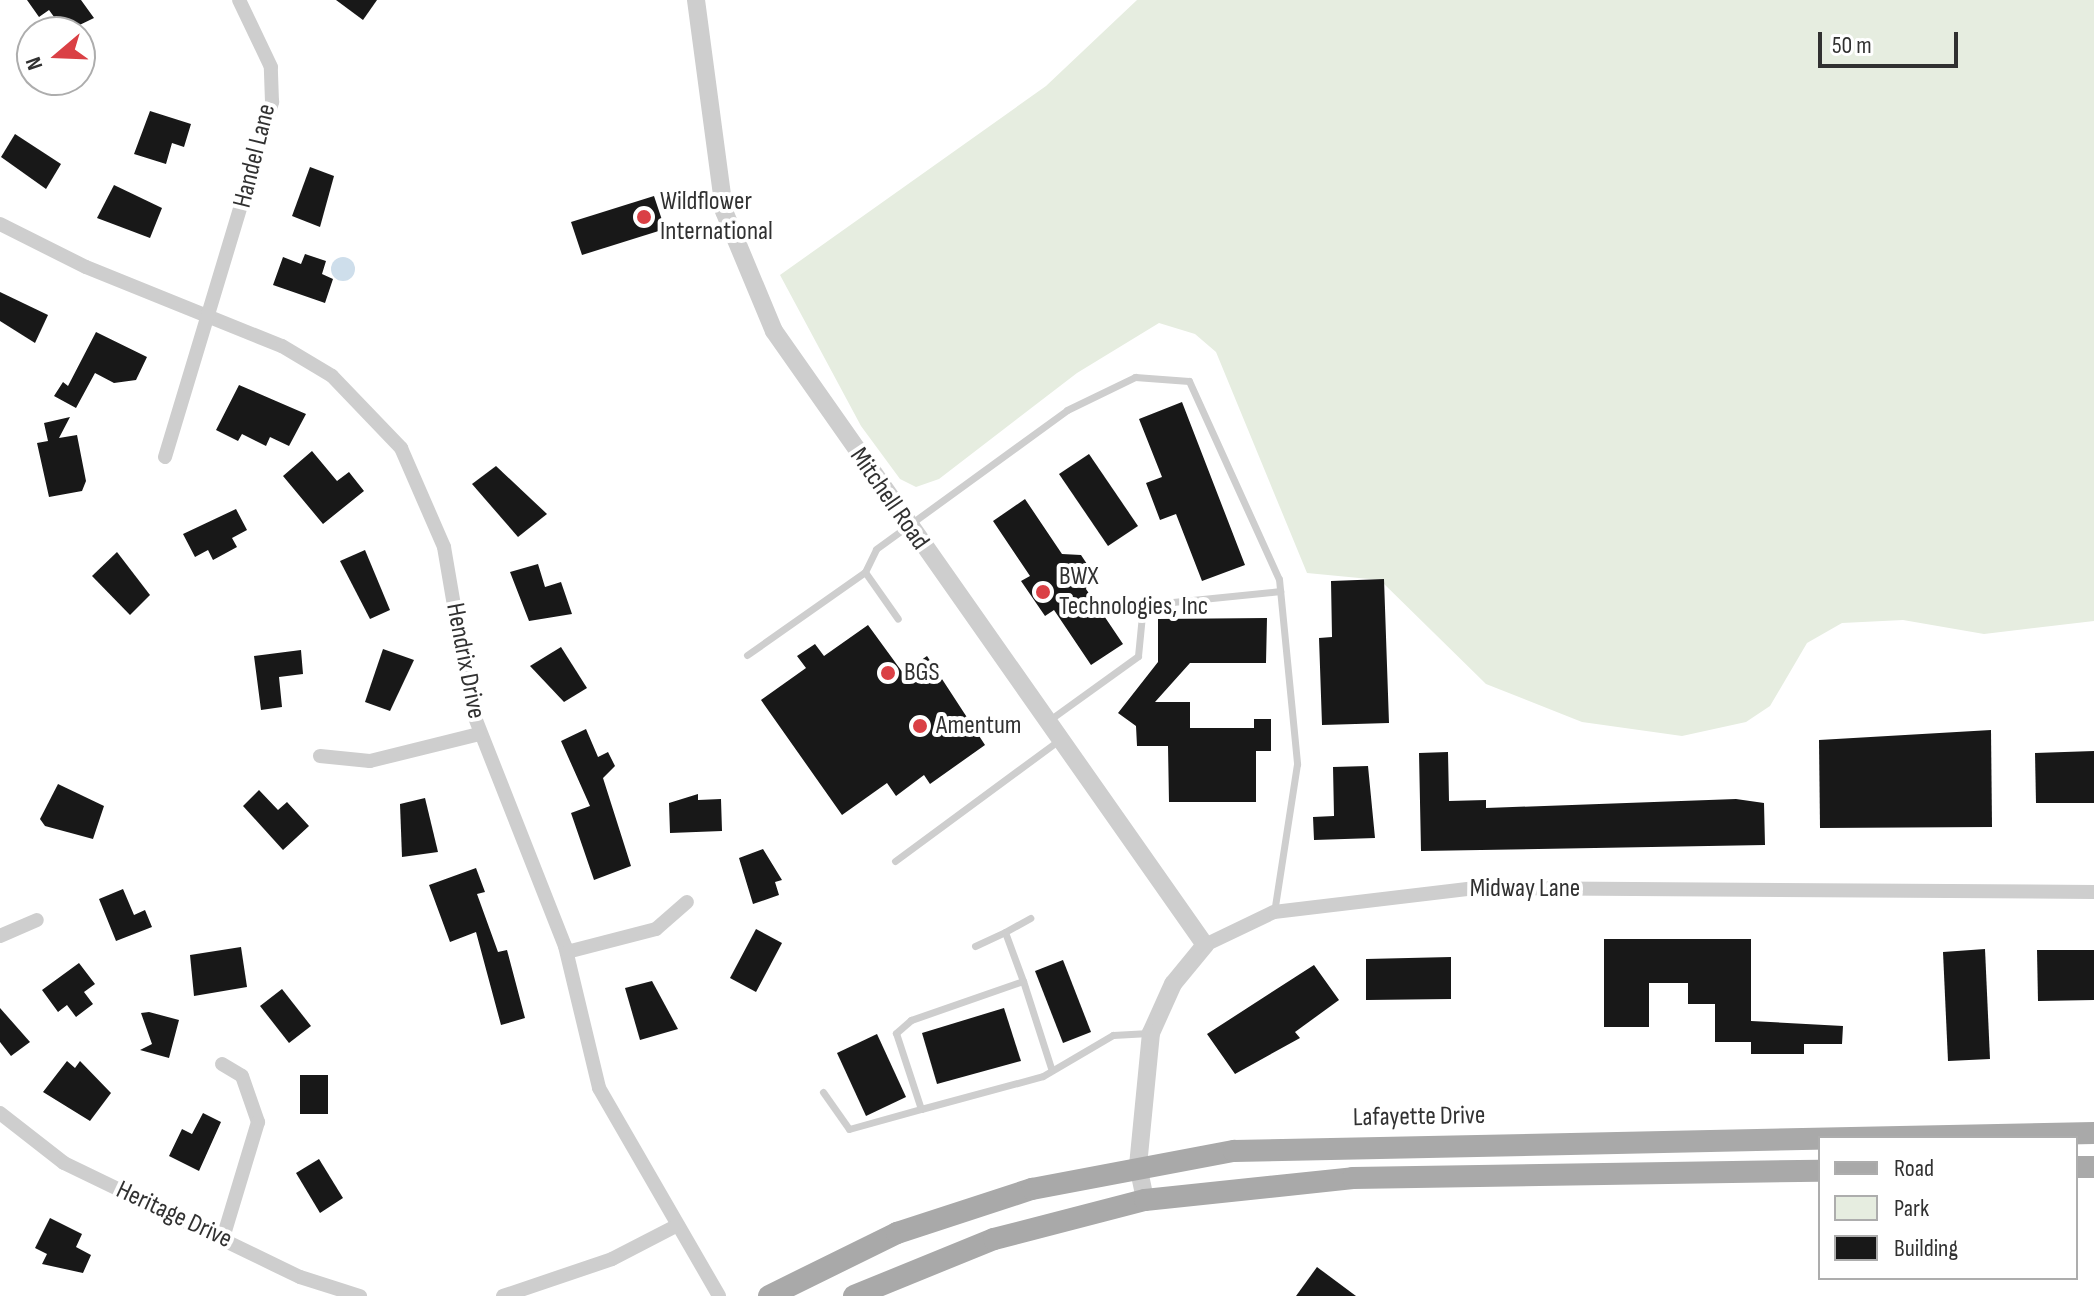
<!DOCTYPE html>
<style>
body{margin:0}
#map{position:relative;width:2094px;height:1296px;overflow:hidden;background:#fff;font-family:"Sofia Sans Condensed",sans-serif}
div>[style]{position:absolute}
[style*='--x']{left:calc(var(--x)*1px);top:calc(var(--y)*1px);width:calc(var(--w)*1px);rotate:calc(var(--a)*1deg)}
.green>*{inset:0;background:#e6ede0}
.water>*{inset:0;background:#cedeeb}
.round{border-radius:50%}
.building>*{inset:0;background:#181818}
.service>*{height:7px;margin:-3.5px;padding:0 3.5px;transform-origin:3.5px;border-radius:3.5px;background:#cecece}
.minor>*{height:14px;margin:-7px;padding:0 7px;transform-origin:7px;border-radius:7px;background:#cecece}
.tertiary>*{height:18px;margin:-9px;padding:0 9px;transform-origin:9px;border-radius:9px;background:#cecece}
.primary>*{height:22px;margin:-11px;padding:0 11px;transform-origin:11px;border-radius:11px;background:#a9a9a9}
.dots>*{width:22px;height:22px;translate:-50% -50%;box-sizing:border-box;border:4px solid #fff;border-radius:50%}
span{translate:-50% -50%;white-space:nowrap;text-align:center;line-height:1.15;-webkit-text-stroke:8px #fff;paint-order:stroke}
.street-label{font-size:26px;color:#313131}
.poi-label{font-size:26px;color:#313131}
.left{translate:0 -50%;text-align:left}
.legend{position:absolute;left:1818px;top:1136px;width:260px;height:144px;box-sizing:border-box;background:#fff;border:2px solid #adadad;margin:0;padding:10px 14px;list-style:none;font-size:24px;color:#313131}
.legend li{display:flex;align-items:center;gap:16px;height:40px}
.legend b{width:40px;border:2px solid #adadad}
.north{position:absolute;left:16px;top:16px;width:80px;height:80px;box-sizing:border-box;background:#fff;border:2px solid #adadad;border-radius:50%;rotate:251deg;font-size:22px;font-weight:700;line-height:32px;text-align:center;color:#313131}
.north::after{content:'';display:block;margin:auto;width:28px;height:36px;background:#da4045;clip-path:polygon(50% 0,100% 100%,50% 72%,0 100%)}
.scale{position:absolute;left:1818px;top:32px;width:140px;height:36px;box-sizing:border-box;border:4px solid #313131;border-top:0;padding-left:10px;font-size:24px;line-height:28px;white-space:nowrap;color:#313131;-webkit-text-stroke:6px #fff;paint-order:stroke}
</style>
<div id="map">
<div class="green">
<i style="clip-path:polygon(1137px 0,2094px 0,2094px 621px,1984px 634px,1903px 620px,1842px 623px,1807px 643px,1770px 706px,1746px 722px,1682px 736px,1582px 722px,1486px 684px,1380px 580px,1307px 573px,1216px 352px,1195px 334px,1159px 323px,1077px 373px,939px 479px,916px 487px,900px 479px,861px 426px,780px 275px,1046px 86px)"></i>
</div>
<div class="water">
<i class="round" style="left:331px;top:257px;width:24px;height:24px"></i>
</div>
<div class="building">
<i style="clip-path:polygon(27px 0,81px 0,94px 18px,65px 32px,49px 10px,39px 17px)"></i>
<i style="clip-path:polygon(336px 0,377px 0,363px 20px)"></i>
<i style="clip-path:polygon(150px 111px,191px 124px,184px 147px,172px 143px,166px 164px,134px 154px)"></i>
<i style="clip-path:polygon(15px 134px,61px 164px,46px 189px,1px 157px)"></i>
<i style="clip-path:polygon(310px 167px,334px 176px,320px 227px,292px 216px)"></i>
<i style="clip-path:polygon(114px 185px,162px 208px,150px 238px,97px 218px)"></i>
<i style="clip-path:polygon(654px 196px,665px 229px,582px 255px,571px 222px)"></i>
<i style="clip-path:polygon(305px 254px,326px 261px,322px 274px,333px 279px,325px 303px,273px 285px,283px 257px,301px 264px)"></i>
<i style="clip-path:polygon(0 292px,48px 315px,35px 343px,0 321px)"></i>
<i style="clip-path:polygon(96px 332px,147px 357px,136px 380px,114px 383px,95px 373px,76px 408px,54px 396px,63px 382px,68px 386px)"></i>
<i style="clip-path:polygon(239px 385px,306px 414px,289px 446px,270px 437px,266px 446px,242px 434px,238px 441px,216px 430px)"></i>
<i style="clip-path:polygon(1182px 402px,1245px 565px,1202px 581px,1176px 514px,1160px 520px,1146px 483px,1162px 477px,1139px 419px)"></i>
<i style="clip-path:polygon(70px 417px,59px 438px,77px 435px,86px 481px,82px 491px,49px 497px,37px 443px,48px 441px,44px 423px)"></i>
<i style="clip-path:polygon(312px 451px,337px 481px,349px 472px,364px 491px,323px 524px,283px 476px)"></i>
<i style="clip-path:polygon(1089px 454px,1138px 526px,1108px 546px,1059px 474px)"></i>
<i style="clip-path:polygon(496px 466px,547px 514px,518px 537px,472px 484px)"></i>
<i style="clip-path:polygon(1025px 499px,1062px 554px,1081px 555px,1091px 570px,1086px 589px,1123px 644px,1091px 665px,1054px 610px,1045px 616px,1021px 581px,1030px 576px,993px 521px)"></i>
<i style="clip-path:polygon(236px 509px,247px 530px,232px 538px,237px 547px,213px 560px,208px 550px,195px 557px,183px 534px)"></i>
<i style="clip-path:polygon(365px 550px,390px 610px,370px 619px,340px 561px)"></i>
<i style="clip-path:polygon(117px 552px,150px 595px,130px 615px,92px 576px)"></i>
<i style="clip-path:polygon(538px 564px,545px 587px,561px 582px,572px 614px,529px 621px,510px 572px)"></i>
<i style="clip-path:polygon(1384px 579px,1389px 723px,1322px 725px,1319px 638px,1332px 637px,1331px 581px)"></i>
<i style="clip-path:polygon(1267px 618px,1266px 663px,1190px 663px,1155px 702px,1190px 702px,1190px 728px,1254px 728px,1254px 719px,1271px 719px,1271px 751px,1256px 751px,1256px 802px,1169px 802px,1168px 746px,1137px 746px,1136px 726px,1118px 713px,1158px 662px,1158px 619px)"></i>
<i style="clip-path:polygon(868px 625px,903px 673px,927px 656px,985px 745px,930px 784px,924px 775px,896px 796px,887px 783px,842px 815px,761px 700px,806px 668px,797px 656px,815px 644px,824px 656px)"></i>
<i style="clip-path:polygon(561px 647px,587px 688px,564px 702px,530px 666px)"></i>
<i style="clip-path:polygon(383px 649px,414px 660px,390px 711px,365px 702px)"></i>
<i style="clip-path:polygon(301px 650px,303px 674px,279px 677px,282px 707px,261px 710px,254px 656px)"></i>
<i style="clip-path:polygon(586px 729px,598px 757px,608px 752px,615px 766px,603px 778px,631px 866px,594px 880px,571px 813px,590px 806px,561px 741px)"></i>
<i style="clip-path:polygon(1991px 730px,1992px 827px,1820px 828px,1819px 740px)"></i>
<i style="clip-path:polygon(2094px 751px,2094px 803px,2036px 803px,2035px 753px)"></i>
<i style="clip-path:polygon(1448px 752px,1449px 801px,1486px 800px,1486px 808px,1736px 799px,1764px 803px,1765px 845px,1421px 851px,1419px 753px)"></i>
<i style="clip-path:polygon(1368px 766px,1375px 838px,1314px 840px,1313px 817px,1334px 816px,1333px 767px)"></i>
<i style="clip-path:polygon(58px 784px,104px 806px,93px 839px,45px 826px,40px 819px)"></i>
<i style="clip-path:polygon(259px 790px,278px 810px,287px 802px,309px 826px,283px 850px,243px 806px)"></i>
<i style="clip-path:polygon(698px 794px,698px 800px,721px 799px,722px 831px,670px 833px,669px 803px)"></i>
<i style="clip-path:polygon(425px 798px,438px 852px,402px 857px,400px 804px)"></i>
<i style="clip-path:polygon(763px 849px,782px 880px,775px 882px,779px 895px,753px 904px,739px 858px)"></i>
<i style="clip-path:polygon(476px 868px,485px 892px,477px 894px,498px 952px,507px 950px,525px 1018px,501px 1025px,476px 932px,450px 942px,429px 885px)"></i>
<i style="clip-path:polygon(123px 889px,134px 915px,145px 910px,152px 927px,116px 941px,99px 899px)"></i>
<i style="clip-path:polygon(756px 929px,782px 943px,756px 992px,730px 978px)"></i>
<i style="clip-path:polygon(1604px 939px,1751px 939px,1751px 1021px,1843px 1026px,1842px 1044px,1804px 1044px,1804px 1054px,1751px 1054px,1751px 1042px,1715px 1042px,1715px 1004px,1688px 1004px,1688px 983px,1649px 983px,1649px 1027px,1604px 1027px)"></i>
<i style="clip-path:polygon(241px 947px,247px 987px,194px 996px,190px 955px)"></i>
<i style="clip-path:polygon(1985px 949px,1990px 1059px,1948px 1061px,1943px 952px)"></i>
<i style="clip-path:polygon(2037px 950px,2094px 950px,2094px 1000px,2038px 1001px)"></i>
<i style="clip-path:polygon(1451px 957px,1451px 999px,1366px 1000px,1366px 959px)"></i>
<i style="clip-path:polygon(1063px 960px,1091px 1032px,1063px 1043px,1035px 971px)"></i>
<i style="clip-path:polygon(79px 963px,95px 984px,84px 992px,93px 1004px,76px 1017px,67px 1005px,58px 1012px,42px 990px)"></i>
<i style="clip-path:polygon(1314px 965px,1339px 1000px,1295px 1032px,1300px 1038px,1235px 1074px,1207px 1034px)"></i>
<i style="clip-path:polygon(652px 981px,678px 1029px,640px 1040px,625px 988px)"></i>
<i style="clip-path:polygon(282px 989px,311px 1026px,289px 1043px,260px 1006px)"></i>
<i style="clip-path:polygon(0 1008px,30px 1042px,11px 1056px,0 1042px)"></i>
<i style="clip-path:polygon(1004px 1008px,1021px 1061px,937px 1084px,922px 1033px)"></i>
<i style="clip-path:polygon(149px 1012px,179px 1020px,169px 1058px,140px 1050px,152px 1044px,141px 1013px)"></i>
<i style="clip-path:polygon(877px 1034px,906px 1097px,866px 1116px,837px 1053px)"></i>
<i style="clip-path:polygon(67px 1061px,75px 1068px,80px 1061px,111px 1093px,90px 1121px,43px 1092px)"></i>
<i style="clip-path:polygon(300px 1075px,328px 1075px,328px 1114px,300px 1114px)"></i>
<i style="clip-path:polygon(203px 1113px,221px 1122px,199px 1171px,169px 1156px,182px 1129px,192px 1134px)"></i>
<i style="clip-path:polygon(319px 1159px,343px 1198px,320px 1213px,296px 1173px)"></i>
<i style="clip-path:polygon(50px 1218px,82px 1234px,76px 1247px,91px 1255px,83px 1273px,42px 1264px,47px 1254px,35px 1248px)"></i>
<i style="clip-path:polygon(1317px 1267px,1356px 1296px,1296px 1296px)"></i>
</div>
<div class="service">
<i style="--x:865;--y:572;--w:57;--a:54.9"></i>
<i style="--x:747;--y:655;--w:144;--a:-35.1"></i>
<i style="--x:865;--y:572;--w:25;--a:-64"></i>
<i style="--x:876;--y:549;--w:236;--a:-36"></i>
<i style="--x:1067;--y:410;--w:76;--a:-25.9"></i>
<i style="--x:1135;--y:377;--w:54;--a:4.2"></i>
<i style="--x:1189;--y:381;--w:217;--a:65.6"></i>
<i style="--x:1279;--y:579;--w:186;--a:84.4"></i>
<i style="--x:1297;--y:764;--w:150;--a:98.8"></i>
<i style="--x:1048;--y:721;--w:111;--a:-35.8"></i>
<i style="--x:1138;--y:656;--w:51;--a:-84.4"></i>
<i style="--x:1143;--y:605;--w:138;--a:-5.8"></i>
<i style="--x:895;--y:861;--w:204;--a:-36.4"></i>
<i style="--x:975;--y:946;--w:33;--a:-25"></i>
<i style="--x:1023;--y:981;--w:52;--a:-110.2"></i>
<i style="--x:1005;--y:932;--w:29;--a:-29"></i>
<i style="--x:1051;--y:1068;--w:91;--a:-107.8"></i>
<i style="--x:1023;--y:981;--w:119;--a:160.8"></i>
<i style="--x:911;--y:1020;--w:20;--a:139"></i>
<i style="--x:896;--y:1033;--w:80;--a:71.8"></i>
<i style="--x:921;--y:1109;--w:126;--a:-15.1"></i>
<i style="--x:1043;--y:1076;--w:81;--a:-30.4"></i>
<i style="--x:1113;--y:1035;--w:36;--a:-3"></i>
<i style="--x:823;--y:1092;--w:45;--a:54.9"></i>
<i style="--x:849;--y:1129;--w:75;--a:-15.5"></i>
</div>
<div class="minor">
<i style="--x:0;--y:224;--w:96;--a:26.6"></i>
<i style="--x:86;--y:267;--w:211;--a:22"></i>
<i style="--x:282;--y:346;--w:58;--a:31"></i>
<i style="--x:332;--y:376;--w:100;--a:46.2"></i>
<i style="--x:401;--y:448;--w:108;--a:66.5"></i>
<i style="--x:444;--y:547;--w:165;--a:80.3"></i>
<i style="--x:472;--y:710;--w:254;--a:68.5"></i>
<i style="--x:565;--y:946;--w:146;--a:76.5"></i>
<i style="--x:599;--y:1088;--w:240;--a:60"></i>
<i style="--x:165;--y:457;--w:371;--a:-73.2"></i>
<i style="--x:272;--y:102;--w:35;--a:-92"></i>
<i style="--x:271;--y:67;--w:74;--a:-115.5"></i>
<i style="--x:320;--y:756;--w:50;--a:5.7"></i>
<i style="--x:370;--y:761;--w:112;--a:-13.9"></i>
<i style="--x:0;--y:936;--w:40;--a:-23.4"></i>
<i style="--x:1205;--y:945;--w:76;--a:-25.6"></i>
<i style="--x:1274;--y:912;--w:203;--a:-6.8"></i>
<i style="--x:1476;--y:888;--w:618;--a:0.37"></i>
<i style="--x:567;--y:952;--w:92;--a:-14.5"></i>
<i style="--x:656;--y:929;--w:41;--a:-41.1"></i>
<i style="--x:222;--y:1064;--w:23;--a:31"></i>
<i style="--x:242;--y:1076;--w:49;--a:70.8"></i>
<i style="--x:258;--y:1122;--w:121;--a:106.8"></i>
<i style="--x:0;--y:1113;--w:81;--a:38"></i>
<i style="--x:64;--y:1163;--w:262;--a:25.8"></i>
<i style="--x:300;--y:1277;--w:63;--a:17.6"></i>
<i style="--x:503;--y:1296;--w:115;--a:-18.7"></i>
<i style="--x:612;--y:1259;--w:70;--a:-27.3"></i>
</div>
<div class="tertiary">
<i style="--x:696;--y:0;--w:213;--a:82.4"></i>
<i style="--x:724;--y:211;--w:130;--a:67.4"></i>
<i style="--x:774;--y:331;--w:750;--a:54.93"></i>
<i style="--x:1205;--y:945;--w:50;--a:129.4"></i>
<i style="--x:1173;--y:984;--w:54;--a:114.2"></i>
<i style="--x:1151;--y:1033;--w:134;--a:95.6"></i>
<i style="--x:1138;--y:1166;--w:35;--a:78"></i>
</div>
<div class="primary">
<i style="--x:2076;--y:1167;--w:18;--a:0"></i>
<i style="--x:769;--y:1296;--w:143;--a:-26.2"></i>
<i style="--x:897;--y:1233;--w:142;--a:-18.1"></i>
<i style="--x:1032;--y:1189;--w:206;--a:-10.7"></i>
<i style="--x:1234;--y:1151;--w:860;--a:-1.2"></i>
<i style="--x:854;--y:1296;--w:151;--a:-22.2"></i>
<i style="--x:994;--y:1239;--w:156;--a:-14.5"></i>
<i style="--x:1145;--y:1200;--w:209;--a:-6"></i>
<i style="--x:1353;--y:1178;--w:467;--a:-0.9"></i>
</div>
<div class="dots">
<i style="left:644px;top:217px;background:#da4045"></i>
<i style="left:1043px;top:592px;background:#da4045"></i>
<i style="left:888px;top:673px;background:#da4045"></i>
<i style="left:920px;top:726px;background:#da4045"></i>
</div>
<div class="street-label">
<span style="left:255px;top:156px;rotate:-76deg">Handel Lane</span>
<span style="left:889px;top:499px;rotate:55deg">Mitchell Road</span>
<span style="left:465px;top:661px;rotate:79deg">Hendrix Drive</span>
<span style="left:1525px;top:889px">Midway Lane</span>
<span style="left:1419px;top:1117px;rotate:-1deg">Lafayette Drive</span>
<span style="left:174px;top:1215px;rotate:25deg">Heritage Drive</span>
</div>
<div class="poi-label">
<span class="left" style="left:660px;top:217px">Wildflower<br>International</span>
<span class="left" style="left:1059px;top:592px">BWX<br>Technologies, Inc</span>
<span class="left" style="left:904px;top:673px">BGS</span>
<span class="left" style="left:936px;top:726px">Amentum</span>
</div>
<ul class="legend">
<li><b style="height:10px;background:#a9a9a9"></b>Road</li>
<li><b style="height:22px;background:#e6ede0"></b>Park</li>
<li><b style="height:22px;background:#181818"></b>Building</li>
</ul>
<div class="north">N</div>
<div class="scale">50 m</div>
</div>
